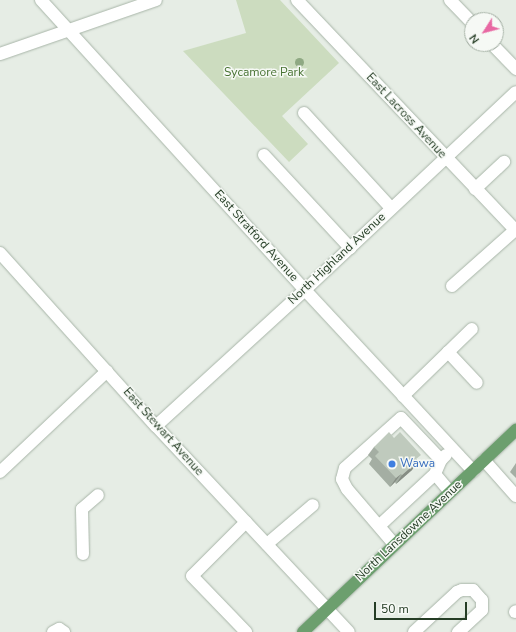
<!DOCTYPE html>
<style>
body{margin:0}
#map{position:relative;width:516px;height:632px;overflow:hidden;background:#e6ede5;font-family:"Nunito Sans",sans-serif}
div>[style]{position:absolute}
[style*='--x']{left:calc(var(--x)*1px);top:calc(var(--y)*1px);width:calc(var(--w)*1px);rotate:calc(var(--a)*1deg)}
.green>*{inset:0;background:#ccdcbf}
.roads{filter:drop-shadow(0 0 1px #a8b5a8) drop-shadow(0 0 1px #a8b5a8)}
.minor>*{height:12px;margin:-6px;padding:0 6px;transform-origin:6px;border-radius:6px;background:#fff}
.major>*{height:12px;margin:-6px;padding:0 6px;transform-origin:6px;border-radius:6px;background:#6c9f6e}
.trees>*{width:9px;height:9px;margin:-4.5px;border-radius:50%;background:#8fa983}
.wall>*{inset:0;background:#a4aea3}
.shaded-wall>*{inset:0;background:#868d84}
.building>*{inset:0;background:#bfcabd}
.dots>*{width:11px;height:11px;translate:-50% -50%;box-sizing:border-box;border:2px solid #f6f9f5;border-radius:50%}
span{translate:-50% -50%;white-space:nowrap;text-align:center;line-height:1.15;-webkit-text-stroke:3px #f6f9f5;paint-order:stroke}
.park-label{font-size:12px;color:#477232}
.street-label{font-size:12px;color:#253d25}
.shop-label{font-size:12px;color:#366cbe}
.left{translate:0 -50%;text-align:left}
.north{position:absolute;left:464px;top:12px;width:40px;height:40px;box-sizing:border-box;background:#f6f9f5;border:1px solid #a2aea2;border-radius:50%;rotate:234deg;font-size:11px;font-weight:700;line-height:16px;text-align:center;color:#253d25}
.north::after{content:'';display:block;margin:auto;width:14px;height:18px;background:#e868a3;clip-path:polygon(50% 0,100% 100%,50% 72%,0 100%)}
.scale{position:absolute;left:374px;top:602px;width:93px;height:18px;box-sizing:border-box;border:2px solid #253d25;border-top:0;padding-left:5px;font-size:12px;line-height:14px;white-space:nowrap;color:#253d25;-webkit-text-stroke:3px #f6f9f5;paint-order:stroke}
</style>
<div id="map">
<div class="green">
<i style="clip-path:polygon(236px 0,280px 0,339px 63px,282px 116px,308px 144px,289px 162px,183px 51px,246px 33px)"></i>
</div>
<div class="roads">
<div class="minor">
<i style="--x:41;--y:0;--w:392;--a:47.7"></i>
<i style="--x:305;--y:290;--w:247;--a:47.1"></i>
<i style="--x:297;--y:0;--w:318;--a:46.5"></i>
<i style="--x:450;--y:0;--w:32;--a:46"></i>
<i style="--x:492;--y:44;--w:35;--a:46"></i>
<i style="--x:0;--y:54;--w:165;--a:-19.1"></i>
<i style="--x:304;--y:113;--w:129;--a:47.5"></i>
<i style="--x:264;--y:155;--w:127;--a:47.2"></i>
<i style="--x:475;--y:189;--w:40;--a:-43"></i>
<i style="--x:0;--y:253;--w:233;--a:48"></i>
<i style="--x:156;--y:426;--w:282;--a:46.9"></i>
<i style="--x:452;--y:286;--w:84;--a:-41.6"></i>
<i style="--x:448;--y:352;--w:42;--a:46.9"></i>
<i style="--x:403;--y:396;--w:96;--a:-44.2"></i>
<i style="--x:156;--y:426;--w:202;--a:-42.4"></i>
<i style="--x:305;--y:290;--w:289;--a:-43.2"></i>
<i style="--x:484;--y:460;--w:48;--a:48.4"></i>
<i style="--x:0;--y:472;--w:147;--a:-43.3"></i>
<i style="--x:435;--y:474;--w:23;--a:50"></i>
<i style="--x:246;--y:522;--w:76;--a:135"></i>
<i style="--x:192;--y:576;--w:78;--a:46"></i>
<i style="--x:379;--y:526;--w:76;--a:-42.9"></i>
<i style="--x:435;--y:474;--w:15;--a:-67"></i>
<i style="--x:441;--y:460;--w:7;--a:-45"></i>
<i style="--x:267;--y:544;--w:60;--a:-40.3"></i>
<i style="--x:394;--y:544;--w:72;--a:-130.5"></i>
<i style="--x:347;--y:489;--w:11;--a:-117"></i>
<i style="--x:342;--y:479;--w:11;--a:-75"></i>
<i style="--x:345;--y:468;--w:75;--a:-41.8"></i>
<i style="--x:401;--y:418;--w:58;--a:46.4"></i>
<i style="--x:83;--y:554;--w:45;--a:-91.3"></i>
<i style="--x:82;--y:509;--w:21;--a:-41"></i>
<i style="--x:515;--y:612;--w:1;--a:-45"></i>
<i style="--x:53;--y:632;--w:7;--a:-27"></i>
<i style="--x:59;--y:629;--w:6;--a:31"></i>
<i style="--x:414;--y:632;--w:59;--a:-42.9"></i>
<i style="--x:457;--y:592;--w:5;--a:-22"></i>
<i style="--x:462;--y:590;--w:11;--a:0"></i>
<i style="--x:473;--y:590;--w:13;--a:48"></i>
<i style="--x:482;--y:600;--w:10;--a:90"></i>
<i style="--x:482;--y:610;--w:33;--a:137"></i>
</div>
<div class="major">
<i style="--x:303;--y:632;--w:294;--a:-43.5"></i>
</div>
</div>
<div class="trees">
<i style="left:299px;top:62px"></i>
</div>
<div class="wall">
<i style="clip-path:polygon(394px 438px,417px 460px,412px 470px,396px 484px,395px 482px,390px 487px,369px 464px,372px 459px,368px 455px,374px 447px)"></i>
<i style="clip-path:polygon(516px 463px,516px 478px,510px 472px)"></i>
</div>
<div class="shaded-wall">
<i style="clip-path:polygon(418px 461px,412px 470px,396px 484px,402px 475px)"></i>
<i style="clip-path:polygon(401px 474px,395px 482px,390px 487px,396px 478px)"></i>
</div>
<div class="building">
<i style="clip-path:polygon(389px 432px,394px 438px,400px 432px,421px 455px,416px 459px,418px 461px,402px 475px,401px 474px,396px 478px,375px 456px,379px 452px,374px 447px)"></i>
</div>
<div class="dots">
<i style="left:392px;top:464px;background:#3f7fe0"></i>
</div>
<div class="park-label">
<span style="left:264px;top:73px">Sycamore Park</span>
</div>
<div class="street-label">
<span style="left:406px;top:116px;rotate:47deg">East Lacross Avenue</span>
<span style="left:256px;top:236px;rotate:48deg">East Stratford Avenue</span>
<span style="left:337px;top:259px;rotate:-43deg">North Highland Avenue</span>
<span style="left:163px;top:432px;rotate:48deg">East Stewart Avenue</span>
<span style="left:409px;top:531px;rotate:-43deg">North Lansdowne Avenue</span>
</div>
<div class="shop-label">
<span class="left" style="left:400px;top:464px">Wawa</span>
</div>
<div class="north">N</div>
<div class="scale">50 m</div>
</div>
